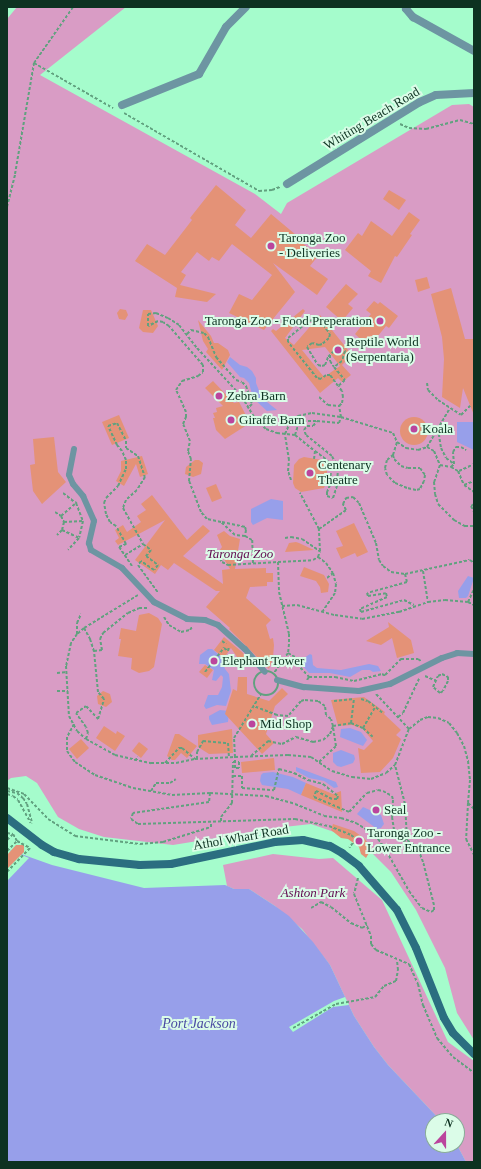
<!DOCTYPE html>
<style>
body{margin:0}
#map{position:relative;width:481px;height:1169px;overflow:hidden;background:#a5fccc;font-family:"Times New Roman",serif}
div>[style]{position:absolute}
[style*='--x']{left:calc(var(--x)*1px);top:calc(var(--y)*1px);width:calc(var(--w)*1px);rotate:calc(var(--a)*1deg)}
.green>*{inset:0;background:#d99cc5}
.water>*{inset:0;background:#979fea}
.pier>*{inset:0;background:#a5fccc}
.building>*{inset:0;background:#e49277}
.round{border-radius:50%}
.path>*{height:2px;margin-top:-1px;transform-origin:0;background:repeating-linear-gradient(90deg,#61a17f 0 3px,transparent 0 5px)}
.path>.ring{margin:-1px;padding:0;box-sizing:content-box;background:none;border:2px solid #61a17f;border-radius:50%}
.service>*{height:6px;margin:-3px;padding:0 3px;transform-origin:3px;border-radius:3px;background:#6d95a2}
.minor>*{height:8px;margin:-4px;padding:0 4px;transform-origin:4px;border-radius:4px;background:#6d95a2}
.secondary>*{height:8px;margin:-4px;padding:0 4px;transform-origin:4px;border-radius:4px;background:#2b6e80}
.dots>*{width:11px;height:11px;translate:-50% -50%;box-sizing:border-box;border:2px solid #dbfce8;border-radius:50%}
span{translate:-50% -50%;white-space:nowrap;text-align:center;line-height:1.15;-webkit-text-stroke:4px #dbfce8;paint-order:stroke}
.street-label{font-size:13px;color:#0d3221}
.poi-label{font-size:13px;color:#0d3221}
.left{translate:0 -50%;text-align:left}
.right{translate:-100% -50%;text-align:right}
.park-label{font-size:13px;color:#61084e;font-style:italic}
.water-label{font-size:14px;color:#4949a1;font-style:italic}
.frame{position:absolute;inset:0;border:8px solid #0d3221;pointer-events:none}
.north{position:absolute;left:425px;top:1113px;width:40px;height:40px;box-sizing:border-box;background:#dbfce8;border:1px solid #89ab98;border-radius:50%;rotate:21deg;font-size:11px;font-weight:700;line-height:16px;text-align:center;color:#0d3221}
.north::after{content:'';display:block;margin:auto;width:14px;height:18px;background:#bb459d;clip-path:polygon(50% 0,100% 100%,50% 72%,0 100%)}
</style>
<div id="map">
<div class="green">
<i style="clip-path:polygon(17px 7px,126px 7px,40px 75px,255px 194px,281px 214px,287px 203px,452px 105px,469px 104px,474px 107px,474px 1040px,457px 1013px,445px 968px,416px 910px,391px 872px,360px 841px,311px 824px,284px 827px,173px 845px,104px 837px,79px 829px,58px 817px,37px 783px,26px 776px,11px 778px,7px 781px,7px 19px)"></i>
<i style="clip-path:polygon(273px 854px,319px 859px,333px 858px,382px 900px,448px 1042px,474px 1061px,474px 1162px,466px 1162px,457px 1145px,457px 1121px,441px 1121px,388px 1065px,374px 1047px,354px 1016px,330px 965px,302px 929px,275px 906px,249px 889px,234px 889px,227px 886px,223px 865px)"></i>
</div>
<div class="water">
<i style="clip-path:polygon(230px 357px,240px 365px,247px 367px,252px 371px,256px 378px,256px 383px,262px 398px,277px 410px,267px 411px,253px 398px,249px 383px,244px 378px,240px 377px,227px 362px)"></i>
<i style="clip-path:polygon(457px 422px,474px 422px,474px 450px,457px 442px)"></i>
<i style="clip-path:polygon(271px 499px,283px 501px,283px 520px,267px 518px,253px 525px,251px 522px,251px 509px)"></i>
<i style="clip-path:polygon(468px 576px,474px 578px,468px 596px,466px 598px,459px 598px,458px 591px)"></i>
<i style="clip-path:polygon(208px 649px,212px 649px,224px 659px,223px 663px,225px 669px,229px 674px,231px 691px,226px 706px,217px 705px,206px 709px,204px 706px,208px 695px,218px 695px,222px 687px,223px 677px,221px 675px,216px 681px,212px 680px,214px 670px,205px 664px,199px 664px,200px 655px)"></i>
<i style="clip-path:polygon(310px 654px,312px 655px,313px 665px,317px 668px,341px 670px,369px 664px,378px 666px,381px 671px,373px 672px,370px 670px,362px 670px,350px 677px,330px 673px,309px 673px,302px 665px,302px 662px,304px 658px)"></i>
<i style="clip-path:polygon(220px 710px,229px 711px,228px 722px,212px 725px,209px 719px,209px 716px)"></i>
<i style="clip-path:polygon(350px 728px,361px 732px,367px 740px,363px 746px,340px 737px,341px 729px)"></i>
<i style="clip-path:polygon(341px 750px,354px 755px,355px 759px,353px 763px,341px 767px,337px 766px,333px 762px,333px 753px)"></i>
<i style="clip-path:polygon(296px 767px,336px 782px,338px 787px,334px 788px,324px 781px,309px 778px,296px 771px)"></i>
<i style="clip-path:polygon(273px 772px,293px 777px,306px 783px,301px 795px,288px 789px,262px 785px,260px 781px,261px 775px,263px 773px)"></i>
<i style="clip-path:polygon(363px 807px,381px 815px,384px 824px,381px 828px,377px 829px,357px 814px)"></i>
<i style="clip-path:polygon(7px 849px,52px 865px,144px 888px,225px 885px,234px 889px,249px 889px,275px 906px,289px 916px,313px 942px,330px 965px,354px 1016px,374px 1047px,388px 1065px,441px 1121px,433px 1121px,433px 1145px,457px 1145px,466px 1162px,7px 1162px)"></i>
</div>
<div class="pier">
<i style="clip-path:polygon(7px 849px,29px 858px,7px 881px)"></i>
<i style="clip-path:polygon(345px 997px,349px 1005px,333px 1007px,293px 1032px,289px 1027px,334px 1001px)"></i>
</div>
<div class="building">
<i style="clip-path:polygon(216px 185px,246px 210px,235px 225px,251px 238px,271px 214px,302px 240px,300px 241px,318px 256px,310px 266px,328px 279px,317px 295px,273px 263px,295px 292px,264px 330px,229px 313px,239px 294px,252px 300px,272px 275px,232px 244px,219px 261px,212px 257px,209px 261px,197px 252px,181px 272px,186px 275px,180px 285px,216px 294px,207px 302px,175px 297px,177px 288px,135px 261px,147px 244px,165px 255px,192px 220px,190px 218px)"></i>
<i style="clip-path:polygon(389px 190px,406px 200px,399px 210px,383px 199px)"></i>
<i style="clip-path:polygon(409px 212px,420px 220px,410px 234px,412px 235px,397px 257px,395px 256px,381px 283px,368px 276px,371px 271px,345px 250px,358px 233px,362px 236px,371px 221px,392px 236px)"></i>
<i style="clip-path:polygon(427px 277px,430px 288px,418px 292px,415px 280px)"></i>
<i style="clip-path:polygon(346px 284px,358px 294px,348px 304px,353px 308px,342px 321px,326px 307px)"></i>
<i style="clip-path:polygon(451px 288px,465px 339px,474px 339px,474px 415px,463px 388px,460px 408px,442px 397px,444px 359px,442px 337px,431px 294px)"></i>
<i style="clip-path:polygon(374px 301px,378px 304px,380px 302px,398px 316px,389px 328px,386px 326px,369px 347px,355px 334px,371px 314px,366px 310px)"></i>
<i style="clip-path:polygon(120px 309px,126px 310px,128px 315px,125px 320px,119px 319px,117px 313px)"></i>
<i style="clip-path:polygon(evenodd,303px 309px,305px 311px,285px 338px,294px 345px,320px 315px,352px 355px,342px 365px,351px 375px,342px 382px,338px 378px,320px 393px,271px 331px,273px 329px,276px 331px,303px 309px,325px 347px,340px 366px,324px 377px,302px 350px,325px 347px)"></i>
<i style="clip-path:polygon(143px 310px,151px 310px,158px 326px,153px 333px,143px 332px,139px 328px)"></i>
<i style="clip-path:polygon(198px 320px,211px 336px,214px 343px,218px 343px,228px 350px,230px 355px,222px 370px,206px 352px,208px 349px,203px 341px)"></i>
<i style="clip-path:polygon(213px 381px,234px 403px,239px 402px,250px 423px,225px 439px,216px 430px,213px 418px,215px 418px,213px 413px,217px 412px,216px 408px,223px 406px,205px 388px)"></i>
<i style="clip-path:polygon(119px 415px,129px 438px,112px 445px,102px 422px)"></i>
<i class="round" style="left:400px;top:417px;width:28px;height:28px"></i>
<i style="clip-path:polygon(54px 437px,58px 472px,66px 482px,42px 504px,33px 491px,30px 465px,35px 464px,33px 439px)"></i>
<i style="clip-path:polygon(142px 456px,148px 474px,140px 477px,136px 464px,124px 486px,116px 481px,121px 471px,121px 461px)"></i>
<i style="clip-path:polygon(304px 457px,322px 460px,327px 464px,327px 480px,324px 488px,301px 492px,295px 488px,293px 483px,294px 465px,299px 459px)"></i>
<i style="clip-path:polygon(195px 460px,199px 460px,203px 463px,201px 474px,193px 477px,185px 474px,186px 467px)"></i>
<i style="clip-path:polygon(216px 484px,222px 498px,212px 502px,206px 488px)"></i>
<i style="clip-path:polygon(152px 495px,187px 540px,203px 525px,210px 531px,183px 556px,223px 584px,222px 570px,230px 569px,219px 551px,222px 547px,217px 535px,224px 531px,230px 536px,240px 539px,235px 569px,266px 568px,266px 573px,273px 573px,273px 582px,267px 582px,267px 586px,250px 587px,246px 598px,271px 620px,266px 625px,270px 639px,273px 638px,274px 645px,273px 658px,269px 669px,229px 629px,230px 628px,206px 607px,220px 591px,216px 591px,174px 563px,168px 570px,161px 565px,155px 574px,135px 560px,165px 520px,118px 545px,115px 541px,119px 538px,115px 530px,123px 525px,127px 532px,141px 522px,137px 516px,146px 510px,141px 504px)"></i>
<i style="clip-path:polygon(354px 523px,368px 552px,357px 557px,355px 553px,341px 559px,336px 548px,343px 546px,336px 531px)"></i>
<i style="clip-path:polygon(296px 542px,299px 543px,314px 550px,285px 552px,289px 543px)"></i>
<i style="clip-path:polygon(304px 567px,324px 575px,329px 584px,328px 592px,321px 593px,320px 587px,316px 581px,300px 576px)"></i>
<i style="clip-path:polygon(149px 613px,158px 618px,162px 624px,154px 667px,149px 671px,139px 673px,131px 669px,132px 658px,118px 656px,121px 639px,119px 639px,121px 628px,136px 631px,139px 615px)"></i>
<i style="clip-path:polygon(388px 622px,411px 640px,414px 653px,397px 658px,392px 638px,381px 645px,366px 641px,389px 627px)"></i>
<i style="clip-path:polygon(224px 637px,242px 652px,248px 659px,241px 663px,231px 648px,224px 658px,214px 650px)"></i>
<i style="clip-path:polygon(205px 665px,213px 670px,207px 678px,199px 672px)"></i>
<i style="clip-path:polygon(238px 677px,247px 677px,247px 694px,269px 701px,282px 688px,288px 694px,275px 706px,266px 734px,274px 743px,262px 754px,225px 714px,233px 689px,237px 691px)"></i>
<i style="clip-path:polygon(103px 691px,110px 694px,112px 702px,106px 707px,98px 704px,97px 696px)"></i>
<i style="clip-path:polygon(364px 697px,385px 712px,384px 714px,401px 730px,396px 735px,401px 739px,393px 758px,380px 772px,361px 773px,358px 748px,364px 750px,373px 741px,363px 729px,352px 725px,338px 726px,331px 700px)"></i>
<i style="clip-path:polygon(104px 726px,116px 734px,117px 731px,125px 736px,115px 751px,96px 738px)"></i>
<i style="clip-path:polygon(232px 729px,233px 753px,209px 754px,198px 747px,198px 735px)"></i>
<i style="clip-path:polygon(175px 734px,179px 734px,197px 746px,187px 758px,181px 753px,175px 760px,172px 760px,167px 756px)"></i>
<i style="clip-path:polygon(81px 739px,89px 748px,77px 759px,69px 749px)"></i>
<i style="clip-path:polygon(139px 742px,148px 749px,141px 758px,132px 751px)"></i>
<i style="clip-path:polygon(274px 758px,275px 770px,242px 773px,241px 762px)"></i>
<i style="clip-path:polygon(306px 783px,333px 794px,341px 791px,342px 812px,301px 795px)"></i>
<i style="clip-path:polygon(333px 824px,354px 831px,364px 838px,372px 848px,366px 858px,361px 854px,359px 847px,348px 839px,341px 838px,331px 830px)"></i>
<i style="clip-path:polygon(16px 845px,24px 845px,24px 852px,7px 869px,7px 855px)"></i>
</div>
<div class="path">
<i style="--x:34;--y:63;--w:91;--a:29.7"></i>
<i style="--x:124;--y:113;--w:156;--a:30"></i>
<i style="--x:259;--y:191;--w:13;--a:-4"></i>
<i style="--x:272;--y:190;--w:9;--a:-21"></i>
<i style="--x:400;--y:124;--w:10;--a:24"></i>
<i style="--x:409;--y:128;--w:17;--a:3"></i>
<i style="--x:426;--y:129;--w:35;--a:-15"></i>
<i style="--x:460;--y:120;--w:15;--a:16"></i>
<i style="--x:7;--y:207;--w:34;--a:-76"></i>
<i style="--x:15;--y:174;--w:113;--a:-80.3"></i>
<i style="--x:34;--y:63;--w:68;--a:-55.1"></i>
<i style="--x:187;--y:334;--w:6;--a:-45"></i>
<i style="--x:191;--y:330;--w:13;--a:13"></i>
<i style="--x:204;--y:333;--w:6;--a:45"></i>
<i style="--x:208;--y:337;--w:22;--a:68"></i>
<i style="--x:216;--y:357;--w:30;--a:49"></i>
<i style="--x:236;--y:380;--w:6;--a:18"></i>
<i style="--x:242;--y:382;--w:6;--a:45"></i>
<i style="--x:246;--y:386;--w:19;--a:72"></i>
<i style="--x:252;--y:404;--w:6;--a:135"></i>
<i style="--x:330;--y:355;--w:6;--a:90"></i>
<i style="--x:330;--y:361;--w:7;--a:56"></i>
<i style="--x:427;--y:383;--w:7;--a:82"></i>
<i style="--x:428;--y:390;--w:14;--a:45"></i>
<i style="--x:438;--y:400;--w:27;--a:33"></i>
<i style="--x:461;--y:415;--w:13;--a:-45"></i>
<i style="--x:319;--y:397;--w:12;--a:42"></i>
<i style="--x:328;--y:405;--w:11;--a:5"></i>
<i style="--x:438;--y:429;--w:19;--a:81"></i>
<i style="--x:441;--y:448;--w:11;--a:63"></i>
<i style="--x:446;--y:458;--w:10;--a:37"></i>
<i style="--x:295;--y:435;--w:10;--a:-73"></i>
<i style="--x:298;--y:425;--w:6;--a:-39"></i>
<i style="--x:303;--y:421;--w:14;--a:0"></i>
<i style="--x:427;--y:447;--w:8;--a:30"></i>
<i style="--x:434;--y:451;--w:15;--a:67"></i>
<i style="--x:440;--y:465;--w:18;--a:109"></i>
<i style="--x:434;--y:482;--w:12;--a:85"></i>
<i style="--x:435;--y:494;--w:10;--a:73"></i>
<i style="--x:438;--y:504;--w:23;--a:45"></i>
<i style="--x:454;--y:520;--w:13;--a:29"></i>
<i style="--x:465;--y:526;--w:9;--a:0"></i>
<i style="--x:315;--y:451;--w:15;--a:37"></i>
<i style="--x:327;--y:460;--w:9;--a:63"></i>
<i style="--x:331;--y:468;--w:17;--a:93"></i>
<i style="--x:330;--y:485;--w:8;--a:113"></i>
<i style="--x:327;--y:492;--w:4;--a:90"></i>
<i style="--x:327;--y:496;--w:6;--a:18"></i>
<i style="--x:333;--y:498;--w:13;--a:-72"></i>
<i style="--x:337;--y:486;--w:18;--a:-87"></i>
<i style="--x:338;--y:468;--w:13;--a:-117"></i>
<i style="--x:332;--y:456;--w:33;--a:-141"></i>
<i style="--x:306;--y:435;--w:5;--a:-112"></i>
<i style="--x:304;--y:430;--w:5;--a:-53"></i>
<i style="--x:307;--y:426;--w:6;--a:0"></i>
<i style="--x:313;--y:426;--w:6;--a:-51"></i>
<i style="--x:317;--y:421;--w:22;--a:5"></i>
<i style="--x:339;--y:423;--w:6;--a:-72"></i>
<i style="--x:341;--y:417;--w:11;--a:-100"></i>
<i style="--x:339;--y:406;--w:4;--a:-45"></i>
<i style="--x:342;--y:403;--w:6;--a:-81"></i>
<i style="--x:343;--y:397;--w:6;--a:-99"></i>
<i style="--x:342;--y:391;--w:6;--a:-129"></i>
<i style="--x:338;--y:386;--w:14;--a:-126"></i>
<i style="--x:330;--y:375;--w:4;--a:180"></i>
<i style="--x:326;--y:375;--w:6;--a:141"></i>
<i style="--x:321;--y:379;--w:4;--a:-166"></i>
<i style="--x:317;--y:378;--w:46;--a:-128.9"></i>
<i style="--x:288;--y:342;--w:4;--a:-90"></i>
<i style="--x:288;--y:338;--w:27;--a:-39"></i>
<i style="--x:309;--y:321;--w:5;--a:-11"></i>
<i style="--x:314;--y:320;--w:6;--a:9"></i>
<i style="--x:320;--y:321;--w:16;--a:52"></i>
<i style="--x:330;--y:334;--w:4;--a:104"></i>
<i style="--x:329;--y:338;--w:9;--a:139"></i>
<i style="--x:322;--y:344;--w:3;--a:162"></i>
<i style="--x:319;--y:345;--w:7;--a:-164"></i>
<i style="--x:312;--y:343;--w:6;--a:141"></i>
<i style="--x:307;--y:347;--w:21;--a:59"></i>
<i style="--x:318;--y:365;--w:4;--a:14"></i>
<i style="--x:322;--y:366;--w:3;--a:-18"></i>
<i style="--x:325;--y:365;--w:9;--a:-69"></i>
<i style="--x:328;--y:357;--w:13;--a:-45"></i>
<i style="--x:337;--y:348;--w:4;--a:-14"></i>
<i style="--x:341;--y:347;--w:6;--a:45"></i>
<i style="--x:345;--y:351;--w:10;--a:107"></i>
<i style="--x:342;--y:361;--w:10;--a:143"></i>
<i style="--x:334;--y:367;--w:17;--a:50"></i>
<i style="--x:345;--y:380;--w:9;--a:139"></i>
<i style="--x:393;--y:455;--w:4;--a:76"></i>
<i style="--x:394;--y:459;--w:10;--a:45"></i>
<i style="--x:401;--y:466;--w:7;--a:16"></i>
<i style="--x:408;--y:468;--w:12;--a:0"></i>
<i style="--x:420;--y:468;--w:9;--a:54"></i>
<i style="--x:425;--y:475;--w:6;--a:99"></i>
<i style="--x:424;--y:481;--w:9;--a:117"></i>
<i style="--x:420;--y:489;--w:4;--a:166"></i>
<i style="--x:416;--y:490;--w:9;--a:-167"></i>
<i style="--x:407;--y:488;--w:13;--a:-157"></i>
<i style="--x:395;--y:483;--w:11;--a:-135"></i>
<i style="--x:387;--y:475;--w:7;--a:-106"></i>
<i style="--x:385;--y:468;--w:8;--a:-76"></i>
<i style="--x:387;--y:460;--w:8;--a:-40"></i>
<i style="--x:393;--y:455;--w:14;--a:-73"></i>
<i style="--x:440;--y:465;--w:11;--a:10"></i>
<i style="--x:451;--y:467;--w:8;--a:30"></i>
<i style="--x:458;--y:471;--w:15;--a:67"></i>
<i style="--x:464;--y:485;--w:11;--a:-22"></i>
<i style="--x:451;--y:467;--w:4;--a:-45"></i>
<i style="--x:454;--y:464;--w:12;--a:-95"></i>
<i style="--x:453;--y:452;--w:6;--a:-59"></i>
<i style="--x:456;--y:447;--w:5;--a:0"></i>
<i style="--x:461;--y:447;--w:6;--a:31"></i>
<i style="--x:459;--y:471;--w:17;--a:-25"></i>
<i style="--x:291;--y:480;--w:9;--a:-108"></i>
<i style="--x:288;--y:471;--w:11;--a:-85"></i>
<i style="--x:289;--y:460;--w:26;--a:-99"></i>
<i style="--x:285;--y:434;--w:10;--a:-66"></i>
<i style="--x:289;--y:425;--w:13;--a:-45"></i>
<i style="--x:298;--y:416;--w:14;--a:-12"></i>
<i style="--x:312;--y:413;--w:29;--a:8"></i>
<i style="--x:341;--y:417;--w:54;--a:17.1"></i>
<i style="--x:393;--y:433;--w:10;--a:66"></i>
<i style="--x:397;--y:442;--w:11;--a:34"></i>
<i style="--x:406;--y:448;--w:12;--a:9"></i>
<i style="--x:418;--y:450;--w:9;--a:-18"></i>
<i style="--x:427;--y:447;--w:45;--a:-59.5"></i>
<i style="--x:464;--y:485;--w:12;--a:35"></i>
<i style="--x:63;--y:493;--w:16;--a:38"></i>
<i style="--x:76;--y:503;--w:19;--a:69"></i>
<i style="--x:83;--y:521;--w:17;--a:103"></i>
<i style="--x:79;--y:538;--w:16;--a:133"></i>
<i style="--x:474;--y:504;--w:4;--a:146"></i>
<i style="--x:471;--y:506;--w:7;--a:63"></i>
<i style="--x:55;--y:512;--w:7;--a:34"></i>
<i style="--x:61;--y:516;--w:7;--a:63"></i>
<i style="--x:64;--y:522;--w:8;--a:104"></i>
<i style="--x:62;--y:530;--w:7;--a:135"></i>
<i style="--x:61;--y:516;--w:21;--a:-41"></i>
<i style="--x:64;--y:522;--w:19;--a:-3"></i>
<i style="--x:222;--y:522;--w:24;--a:12"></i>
<i style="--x:245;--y:527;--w:3;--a:72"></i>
<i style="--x:246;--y:530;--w:6;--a:99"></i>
<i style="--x:319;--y:529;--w:33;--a:-35"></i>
<i style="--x:346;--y:510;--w:7;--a:-117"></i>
<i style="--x:343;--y:504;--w:7;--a:-63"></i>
<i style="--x:346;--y:498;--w:7;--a:-8"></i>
<i style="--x:353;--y:497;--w:8;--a:45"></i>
<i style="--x:359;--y:503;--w:43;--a:67"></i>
<i style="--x:376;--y:543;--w:17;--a:80"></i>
<i style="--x:379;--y:560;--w:7;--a:56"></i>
<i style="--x:383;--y:566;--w:10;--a:37"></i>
<i style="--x:391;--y:572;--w:14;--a:8"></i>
<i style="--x:405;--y:574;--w:66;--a:-12.2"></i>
<i style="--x:470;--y:560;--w:5;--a:37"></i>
<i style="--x:62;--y:530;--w:19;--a:25"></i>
<i style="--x:285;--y:538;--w:6;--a:-9"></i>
<i style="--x:291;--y:537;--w:11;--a:10"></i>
<i style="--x:302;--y:539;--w:22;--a:34"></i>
<i style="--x:215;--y:550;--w:14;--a:60"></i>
<i style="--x:222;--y:562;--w:7;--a:27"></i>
<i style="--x:228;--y:565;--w:50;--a:-3.4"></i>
<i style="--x:278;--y:562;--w:30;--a:88"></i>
<i style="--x:279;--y:592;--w:43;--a:76.6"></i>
<i style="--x:289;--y:634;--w:10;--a:90"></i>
<i style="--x:289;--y:644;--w:9;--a:96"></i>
<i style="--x:288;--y:653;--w:24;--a:125"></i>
<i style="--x:125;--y:555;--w:21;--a:-31"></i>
<i style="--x:318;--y:557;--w:10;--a:37"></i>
<i style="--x:326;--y:563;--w:12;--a:55"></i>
<i style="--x:333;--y:573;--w:11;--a:75"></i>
<i style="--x:336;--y:584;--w:9;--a:96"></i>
<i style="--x:335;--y:593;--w:22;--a:124"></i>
<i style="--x:278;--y:562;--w:35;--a:-3"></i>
<i style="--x:313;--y:560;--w:6;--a:-31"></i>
<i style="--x:318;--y:557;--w:6;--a:-72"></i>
<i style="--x:320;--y:551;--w:22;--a:-93"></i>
<i style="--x:319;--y:529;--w:41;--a:-117.8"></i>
<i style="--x:253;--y:563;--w:23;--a:-92"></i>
<i style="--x:252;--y:540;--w:8;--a:-150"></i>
<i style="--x:245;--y:536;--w:10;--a:-174"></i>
<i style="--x:235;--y:535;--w:19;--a:-137"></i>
<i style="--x:221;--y:522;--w:14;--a:-168"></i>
<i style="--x:207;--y:519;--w:9;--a:-131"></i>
<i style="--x:201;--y:512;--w:33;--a:-111"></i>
<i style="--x:189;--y:481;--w:22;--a:-85"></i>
<i style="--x:191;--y:459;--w:9;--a:-111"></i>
<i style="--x:188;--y:451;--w:10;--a:-79"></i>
<i style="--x:190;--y:441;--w:18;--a:-112"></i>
<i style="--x:183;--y:424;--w:8;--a:-67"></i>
<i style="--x:186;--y:417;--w:5;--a:-90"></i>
<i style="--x:186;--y:412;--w:24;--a:-114"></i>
<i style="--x:176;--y:390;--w:11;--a:-56"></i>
<i style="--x:182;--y:381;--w:17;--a:-17"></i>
<i style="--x:198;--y:376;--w:6;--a:-39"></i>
<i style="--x:203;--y:372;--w:7;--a:-90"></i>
<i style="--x:203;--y:365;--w:52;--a:-131.1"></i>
<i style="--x:169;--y:326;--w:7;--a:-146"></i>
<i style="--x:163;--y:322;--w:5;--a:-169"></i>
<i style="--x:158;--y:321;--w:11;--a:153"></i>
<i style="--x:148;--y:326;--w:12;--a:-90"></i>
<i style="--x:148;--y:314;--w:8;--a:-7"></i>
<i style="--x:156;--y:313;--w:13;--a:23"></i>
<i style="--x:168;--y:318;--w:13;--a:32"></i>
<i style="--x:179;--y:325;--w:29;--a:52"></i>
<i style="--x:197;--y:348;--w:67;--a:47.4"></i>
<i style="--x:242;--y:397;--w:27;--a:59"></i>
<i style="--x:256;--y:420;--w:13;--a:42"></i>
<i style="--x:266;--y:429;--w:12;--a:20"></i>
<i style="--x:277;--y:433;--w:18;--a:6"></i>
<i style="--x:295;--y:435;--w:26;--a:39"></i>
<i style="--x:315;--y:451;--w:8;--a:97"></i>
<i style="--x:132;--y:566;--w:23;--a:-124"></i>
<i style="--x:119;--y:547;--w:8;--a:-23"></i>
<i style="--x:126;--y:544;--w:21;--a:-119"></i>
<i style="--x:116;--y:526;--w:7;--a:-146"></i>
<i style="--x:110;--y:522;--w:9;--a:-117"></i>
<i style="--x:106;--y:514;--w:11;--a:-100"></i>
<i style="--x:104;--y:503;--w:5;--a:-68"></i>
<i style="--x:106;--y:498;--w:17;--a:-45"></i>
<i style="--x:118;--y:486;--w:19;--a:-65"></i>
<i style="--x:126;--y:469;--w:9;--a:-90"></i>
<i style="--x:126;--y:460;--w:10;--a:-114"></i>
<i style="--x:122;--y:451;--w:8;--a:-130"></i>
<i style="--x:117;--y:445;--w:21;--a:-115"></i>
<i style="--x:108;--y:426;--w:9;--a:-18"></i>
<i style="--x:117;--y:423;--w:20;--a:63"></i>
<i style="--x:126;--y:441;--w:7;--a:90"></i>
<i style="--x:126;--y:448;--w:14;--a:34"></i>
<i style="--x:138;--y:456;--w:22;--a:72"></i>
<i style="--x:145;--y:477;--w:15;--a:122"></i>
<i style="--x:137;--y:490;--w:15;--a:138"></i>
<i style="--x:126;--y:500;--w:9;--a:111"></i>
<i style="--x:123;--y:508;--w:41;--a:60.9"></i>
<i style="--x:143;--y:544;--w:10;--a:37"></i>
<i style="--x:151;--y:550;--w:8;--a:130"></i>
<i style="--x:146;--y:556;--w:15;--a:37"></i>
<i style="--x:158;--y:565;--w:6;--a:129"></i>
<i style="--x:154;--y:570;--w:16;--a:-145"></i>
<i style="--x:141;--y:561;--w:5;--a:127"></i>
<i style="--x:138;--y:565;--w:34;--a:54"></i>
<i style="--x:423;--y:571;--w:31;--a:81"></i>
<i style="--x:405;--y:574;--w:8;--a:76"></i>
<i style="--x:407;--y:582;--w:41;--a:164.6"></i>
<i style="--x:367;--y:593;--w:3;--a:72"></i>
<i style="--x:368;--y:596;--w:18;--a:-9"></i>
<i style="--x:386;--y:593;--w:4;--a:76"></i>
<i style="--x:387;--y:597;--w:30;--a:156"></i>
<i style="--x:360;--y:609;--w:3;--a:72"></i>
<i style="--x:361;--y:612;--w:45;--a:-15.6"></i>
<i style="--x:404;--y:600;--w:11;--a:27"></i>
<i style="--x:327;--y:578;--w:8;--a:-40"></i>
<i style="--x:138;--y:595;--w:63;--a:148.6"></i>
<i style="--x:84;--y:628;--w:9;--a:139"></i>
<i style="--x:77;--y:634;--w:11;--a:124"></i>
<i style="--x:71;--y:643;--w:24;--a:102"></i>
<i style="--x:66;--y:666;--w:50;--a:86.6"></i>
<i style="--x:69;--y:716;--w:17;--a:62"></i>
<i style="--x:77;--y:731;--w:12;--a:42"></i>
<i style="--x:86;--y:739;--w:33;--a:29"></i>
<i style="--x:115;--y:755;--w:37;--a:13"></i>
<i style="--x:151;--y:763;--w:25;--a:0"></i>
<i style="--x:176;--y:763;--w:19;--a:-12"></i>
<i style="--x:195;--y:759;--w:40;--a:-2.9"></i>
<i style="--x:235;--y:757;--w:19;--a:-93"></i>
<i style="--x:234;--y:738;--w:52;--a:-58.5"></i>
<i style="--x:468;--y:602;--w:14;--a:-65"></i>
<i style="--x:282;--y:606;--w:15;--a:-4"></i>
<i style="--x:297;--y:605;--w:39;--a:15"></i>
<i style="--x:335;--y:615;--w:27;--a:8"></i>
<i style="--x:362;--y:619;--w:38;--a:-11"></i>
<i style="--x:399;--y:612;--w:31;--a:-19"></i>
<i style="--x:428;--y:602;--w:17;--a:-7"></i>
<i style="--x:445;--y:600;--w:23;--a:5"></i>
<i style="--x:468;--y:602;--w:7;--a:27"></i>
<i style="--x:164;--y:617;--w:9;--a:58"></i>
<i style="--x:169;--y:625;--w:14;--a:30"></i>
<i style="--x:181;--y:632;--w:9;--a:-13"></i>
<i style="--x:190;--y:630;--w:4;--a:-56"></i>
<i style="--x:84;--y:628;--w:13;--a:61"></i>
<i style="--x:90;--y:639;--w:13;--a:72"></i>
<i style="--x:77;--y:634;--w:11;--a:-90"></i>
<i style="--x:77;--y:623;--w:10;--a:-66"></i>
<i style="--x:222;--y:641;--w:5;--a:37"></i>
<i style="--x:288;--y:653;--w:13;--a:29"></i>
<i style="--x:299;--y:659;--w:5;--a:112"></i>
<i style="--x:297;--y:664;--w:18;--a:47"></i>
<i class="ring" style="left:254px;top:671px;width:22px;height:22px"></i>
<i style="--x:205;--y:672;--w:31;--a:-52"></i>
<i style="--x:224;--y:648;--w:5;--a:37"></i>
<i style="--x:228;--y:651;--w:5;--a:-79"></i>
<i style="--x:57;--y:673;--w:10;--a:-6"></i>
<i style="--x:442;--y:674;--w:7;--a:27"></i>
<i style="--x:448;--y:677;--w:4;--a:90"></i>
<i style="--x:448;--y:681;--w:11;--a:117"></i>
<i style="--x:443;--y:691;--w:4;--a:146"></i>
<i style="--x:440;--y:693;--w:9;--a:-139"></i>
<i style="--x:433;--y:687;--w:12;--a:-66"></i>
<i style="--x:438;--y:676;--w:4;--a:-27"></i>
<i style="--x:385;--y:675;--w:23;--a:-45"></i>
<i style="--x:401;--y:659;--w:17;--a:0"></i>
<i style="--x:418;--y:659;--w:4;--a:34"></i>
<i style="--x:425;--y:676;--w:12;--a:24"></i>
<i style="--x:307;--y:680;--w:4;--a:-56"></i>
<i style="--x:309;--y:677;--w:26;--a:0"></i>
<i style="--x:335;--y:677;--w:19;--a:12"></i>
<i style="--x:354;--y:681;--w:29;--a:-14"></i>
<i style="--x:382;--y:674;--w:4;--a:27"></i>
<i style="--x:57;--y:691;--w:11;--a:0"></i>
<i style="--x:376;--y:694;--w:48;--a:46.7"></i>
<i style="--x:409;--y:729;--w:14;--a:-39"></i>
<i style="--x:420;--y:720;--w:9;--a:-21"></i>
<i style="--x:428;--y:717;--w:10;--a:6"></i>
<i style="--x:438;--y:718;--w:12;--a:24"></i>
<i style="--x:449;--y:723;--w:13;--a:51"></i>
<i style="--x:457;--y:733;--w:15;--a:62"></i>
<i style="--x:464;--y:746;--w:16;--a:75"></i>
<i style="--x:468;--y:761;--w:19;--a:84"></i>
<i style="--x:470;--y:780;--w:23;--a:95"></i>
<i style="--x:468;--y:803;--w:8;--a:45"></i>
<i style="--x:361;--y:699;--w:7;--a:16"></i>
<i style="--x:368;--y:701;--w:19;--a:39"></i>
<i style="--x:334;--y:701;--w:20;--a:-6"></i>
<i style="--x:398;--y:717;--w:6;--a:-39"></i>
<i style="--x:403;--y:713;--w:38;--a:-65"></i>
<i style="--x:351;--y:723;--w:24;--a:-83"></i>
<i style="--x:74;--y:724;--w:15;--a:118"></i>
<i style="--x:67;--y:737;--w:14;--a:90"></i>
<i style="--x:67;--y:751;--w:14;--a:54"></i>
<i style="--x:75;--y:762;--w:24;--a:33"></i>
<i style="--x:95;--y:775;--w:40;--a:18.9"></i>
<i style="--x:133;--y:788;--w:40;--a:10"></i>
<i style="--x:172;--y:795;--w:38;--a:-3"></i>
<i style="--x:210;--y:793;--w:56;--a:3.1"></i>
<i style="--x:266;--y:796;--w:30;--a:15"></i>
<i style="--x:295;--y:804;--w:31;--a:22"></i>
<i style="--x:324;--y:816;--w:17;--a:7"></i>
<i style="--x:341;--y:818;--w:16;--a:18"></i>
<i style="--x:356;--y:823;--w:22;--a:32"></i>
<i style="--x:375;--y:835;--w:15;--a:53"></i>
<i style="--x:384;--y:847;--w:51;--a:60.4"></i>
<i style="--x:409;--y:891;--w:21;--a:53"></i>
<i style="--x:422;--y:908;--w:10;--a:24"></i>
<i style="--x:431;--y:912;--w:4;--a:-34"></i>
<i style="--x:434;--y:910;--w:5;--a:-90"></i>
<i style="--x:434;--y:905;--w:44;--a:-104.3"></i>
<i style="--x:423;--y:862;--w:15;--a:-110"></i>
<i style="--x:418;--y:848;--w:14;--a:-144"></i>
<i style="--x:363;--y:728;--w:24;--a:-60"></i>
<i style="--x:86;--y:739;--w:6;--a:-72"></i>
<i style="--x:88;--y:733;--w:6;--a:-108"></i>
<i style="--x:86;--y:727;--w:17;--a:-126"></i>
<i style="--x:76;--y:713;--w:12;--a:-35"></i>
<i style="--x:86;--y:706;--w:18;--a:47"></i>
<i style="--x:98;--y:719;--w:21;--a:-73"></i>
<i style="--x:104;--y:699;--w:9;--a:-131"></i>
<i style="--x:98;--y:692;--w:41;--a:-95.6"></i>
<i style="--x:94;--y:651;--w:8;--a:-7"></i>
<i style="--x:102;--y:650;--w:11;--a:-100"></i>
<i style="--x:100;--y:639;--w:7;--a:-63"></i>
<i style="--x:103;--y:633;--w:32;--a:-39"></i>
<i style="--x:128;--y:613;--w:12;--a:-24"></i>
<i style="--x:139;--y:608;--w:10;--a:0"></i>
<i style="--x:251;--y:756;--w:23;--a:-41"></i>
<i style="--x:268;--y:741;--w:14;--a:12"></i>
<i style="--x:282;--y:744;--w:16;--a:-27"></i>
<i style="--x:296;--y:737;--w:18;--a:16"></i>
<i style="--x:313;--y:742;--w:10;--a:-11"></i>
<i style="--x:323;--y:740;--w:9;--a:-41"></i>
<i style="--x:330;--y:734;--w:9;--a:-69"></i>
<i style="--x:333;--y:726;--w:7;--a:-106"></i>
<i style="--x:331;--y:719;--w:6;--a:-141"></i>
<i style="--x:326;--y:715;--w:9;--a:-96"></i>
<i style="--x:325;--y:706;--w:9;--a:-144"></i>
<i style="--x:318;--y:701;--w:14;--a:-176"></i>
<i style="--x:304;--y:700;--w:3;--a:162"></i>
<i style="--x:301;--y:701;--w:20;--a:131"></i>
<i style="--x:288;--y:716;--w:11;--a:-175"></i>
<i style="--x:277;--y:715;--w:26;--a:-159"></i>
<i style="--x:197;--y:759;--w:7;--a:-90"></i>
<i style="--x:197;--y:752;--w:13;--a:-61"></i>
<i style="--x:203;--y:741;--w:25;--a:5"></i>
<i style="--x:228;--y:743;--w:14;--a:86"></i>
<i style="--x:135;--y:761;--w:5;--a:-53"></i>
<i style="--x:319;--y:762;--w:23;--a:-43"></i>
<i style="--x:336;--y:746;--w:20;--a:-99"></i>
<i style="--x:333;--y:726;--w:18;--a:-9"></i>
<i style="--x:351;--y:723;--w:13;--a:23"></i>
<i style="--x:363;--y:728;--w:13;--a:42"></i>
<i style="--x:165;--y:763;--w:21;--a:-47"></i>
<i style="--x:179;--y:748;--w:3;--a:0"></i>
<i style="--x:182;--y:748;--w:17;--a:40"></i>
<i style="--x:233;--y:776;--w:9;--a:0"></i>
<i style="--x:242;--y:776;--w:12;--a:90"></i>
<i style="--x:242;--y:788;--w:32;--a:4"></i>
<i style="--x:274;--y:790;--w:22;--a:-77"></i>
<i style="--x:279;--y:769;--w:16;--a:15"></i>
<i style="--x:294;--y:773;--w:16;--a:27"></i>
<i style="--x:308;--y:780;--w:16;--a:15"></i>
<i style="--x:323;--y:784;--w:19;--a:39"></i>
<i style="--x:338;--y:796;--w:3;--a:108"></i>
<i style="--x:337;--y:799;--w:5;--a:180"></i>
<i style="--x:332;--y:799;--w:18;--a:-153"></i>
<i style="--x:316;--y:791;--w:6;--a:108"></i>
<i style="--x:314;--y:797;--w:38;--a:23"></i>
<i style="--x:349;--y:812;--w:26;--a:-47"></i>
<i style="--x:367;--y:793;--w:11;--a:-15"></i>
<i style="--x:378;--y:790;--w:5;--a:11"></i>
<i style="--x:383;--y:791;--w:10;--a:29"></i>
<i style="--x:392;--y:796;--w:4;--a:76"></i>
<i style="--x:393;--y:800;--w:17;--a:93"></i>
<i style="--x:392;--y:817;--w:19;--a:81"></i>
<i style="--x:395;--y:836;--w:9;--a:32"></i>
<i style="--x:403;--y:841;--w:4;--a:-14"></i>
<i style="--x:407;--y:840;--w:36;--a:-93"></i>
<i style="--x:405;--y:804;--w:40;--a:-104.4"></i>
<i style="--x:7;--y:788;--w:18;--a:19"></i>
<i style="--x:24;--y:794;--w:35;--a:46"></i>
<i style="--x:48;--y:819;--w:32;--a:32"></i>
<i style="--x:75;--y:836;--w:65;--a:7"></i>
<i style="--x:140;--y:844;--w:23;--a:-5"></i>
<i style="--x:163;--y:842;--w:50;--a:-17.4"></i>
<i style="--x:211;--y:827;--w:5;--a:-90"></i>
<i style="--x:7;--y:791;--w:10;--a:11"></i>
<i style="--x:17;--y:793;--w:8;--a:40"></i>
<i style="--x:23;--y:798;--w:7;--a:56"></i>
<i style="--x:27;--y:804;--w:20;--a:75"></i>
<i style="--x:151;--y:791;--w:9;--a:-58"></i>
<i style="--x:156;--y:783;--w:14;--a:0"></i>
<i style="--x:170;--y:783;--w:7;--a:-34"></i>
<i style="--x:210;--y:793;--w:9;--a:96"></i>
<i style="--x:209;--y:802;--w:77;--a:171.8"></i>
<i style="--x:133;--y:813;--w:6;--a:108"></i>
<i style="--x:131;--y:819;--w:9;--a:36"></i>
<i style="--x:138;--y:824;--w:157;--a:-1.8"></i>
<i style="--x:295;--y:819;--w:35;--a:12"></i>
<i style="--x:329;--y:826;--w:24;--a:22"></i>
<i style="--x:351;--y:835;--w:6;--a:39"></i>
<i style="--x:356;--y:839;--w:11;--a:128"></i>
<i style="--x:7;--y:794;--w:6;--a:18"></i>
<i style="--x:13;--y:796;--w:6;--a:39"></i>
<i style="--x:18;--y:800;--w:26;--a:61"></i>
<i style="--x:468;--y:803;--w:36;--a:93"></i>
<i style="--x:466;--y:839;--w:18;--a:63"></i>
<i style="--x:221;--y:821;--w:4;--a:-90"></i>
<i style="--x:221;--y:817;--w:18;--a:-52"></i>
<i style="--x:232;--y:803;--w:41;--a:-88.6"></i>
<i style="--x:233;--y:762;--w:6;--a:0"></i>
<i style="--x:239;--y:762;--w:6;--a:90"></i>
<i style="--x:239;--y:768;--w:4;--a:180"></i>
<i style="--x:235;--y:768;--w:11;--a:-90"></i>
<i style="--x:235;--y:757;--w:53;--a:-2.2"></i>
<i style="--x:288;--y:755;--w:23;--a:5"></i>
<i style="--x:311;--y:757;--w:25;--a:34"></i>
<i style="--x:332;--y:771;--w:21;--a:17"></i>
<i style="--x:352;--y:777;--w:19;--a:6"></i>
<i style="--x:371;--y:779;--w:16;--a:-22"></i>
<i style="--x:386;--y:773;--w:12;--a:-42"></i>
<i style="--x:395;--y:765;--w:39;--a:-69"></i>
<i style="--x:7;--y:833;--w:6;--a:9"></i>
<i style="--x:13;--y:834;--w:8;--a:60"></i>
<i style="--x:17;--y:841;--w:15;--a:28"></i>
<i style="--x:30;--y:848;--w:33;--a:134"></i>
<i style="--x:7;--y:840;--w:8;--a:-45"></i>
<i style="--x:7;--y:851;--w:14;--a:-45"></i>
<i style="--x:358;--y:878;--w:16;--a:104"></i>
<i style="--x:354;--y:894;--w:45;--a:68"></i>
<i style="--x:371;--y:936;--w:8;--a:90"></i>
<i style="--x:371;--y:944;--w:8;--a:50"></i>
<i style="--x:376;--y:950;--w:36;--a:23"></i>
<i style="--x:409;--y:964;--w:22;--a:66"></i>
<i style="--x:418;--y:984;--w:22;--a:77"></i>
<i style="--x:423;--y:1005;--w:36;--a:67"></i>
<i style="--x:437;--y:1038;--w:25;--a:50"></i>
<i style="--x:453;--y:1057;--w:26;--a:37"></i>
<i style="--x:311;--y:908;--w:12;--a:-31"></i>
<i style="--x:321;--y:902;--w:11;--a:27"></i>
<i style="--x:331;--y:907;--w:26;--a:39"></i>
<i style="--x:351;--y:923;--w:12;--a:24"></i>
<i style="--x:362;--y:928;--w:6;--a:-31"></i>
<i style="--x:293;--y:1028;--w:49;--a:-29.2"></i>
<i style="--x:336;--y:1004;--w:40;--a:-10"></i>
<i style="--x:375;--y:997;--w:14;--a:-51"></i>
<i style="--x:384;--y:986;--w:13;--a:-23"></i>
<i style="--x:396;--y:981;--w:11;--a:-80"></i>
<i style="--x:398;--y:970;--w:10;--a:-96"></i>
</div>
<div class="service">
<i style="--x:74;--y:449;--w:26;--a:101"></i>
<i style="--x:69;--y:475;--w:10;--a:66"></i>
<i style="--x:73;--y:484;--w:16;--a:50"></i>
<i style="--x:83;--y:496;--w:27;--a:66"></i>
<i style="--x:94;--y:521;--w:23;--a:103"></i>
<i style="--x:89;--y:543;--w:7;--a:74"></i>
<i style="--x:91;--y:550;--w:36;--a:30"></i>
<i style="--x:122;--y:568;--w:47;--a:46.7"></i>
<i style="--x:154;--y:602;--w:37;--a:27"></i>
<i style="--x:187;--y:619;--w:18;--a:3"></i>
<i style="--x:205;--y:620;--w:14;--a:21"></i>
<i style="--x:218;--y:625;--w:36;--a:42"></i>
<i style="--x:245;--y:649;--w:30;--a:49"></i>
<i style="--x:277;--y:680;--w:28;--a:15"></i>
<i style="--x:304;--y:687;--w:55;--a:4.2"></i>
<i style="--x:359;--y:691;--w:32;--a:-13"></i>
<i style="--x:390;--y:684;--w:58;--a:-26.6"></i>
<i style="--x:442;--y:658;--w:16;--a:-18"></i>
<i style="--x:457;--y:653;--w:17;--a:3"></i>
</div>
<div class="minor">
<i style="--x:407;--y:7;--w:2;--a:117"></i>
<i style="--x:406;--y:9;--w:11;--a:49"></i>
<i style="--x:413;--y:17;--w:70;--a:29.1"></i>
<i style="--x:122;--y:105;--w:83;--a:-21.9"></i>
<i style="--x:199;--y:74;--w:54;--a:-60.1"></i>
<i style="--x:226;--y:27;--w:28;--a:-45"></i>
<i style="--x:287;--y:184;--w:156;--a:-31.7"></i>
<i style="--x:420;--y:102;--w:17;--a:-24"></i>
<i style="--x:436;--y:95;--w:38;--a:-3"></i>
</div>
<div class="secondary">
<i style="--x:7;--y:818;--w:44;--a:37.6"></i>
<i style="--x:42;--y:845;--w:14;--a:30"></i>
<i style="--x:54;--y:852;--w:26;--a:16"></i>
<i style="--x:79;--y:859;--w:61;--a:5.6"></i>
<i style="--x:140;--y:865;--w:31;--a:-2"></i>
<i style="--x:171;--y:864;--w:106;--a:-11.9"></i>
<i style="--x:275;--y:842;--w:28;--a:-4"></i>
<i style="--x:303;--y:840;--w:28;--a:13"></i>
<i style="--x:330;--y:846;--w:14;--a:30"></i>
<i style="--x:342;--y:853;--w:21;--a:37"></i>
<i style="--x:359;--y:866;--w:58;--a:49.2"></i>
<i style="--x:397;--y:910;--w:42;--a:63.4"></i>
<i style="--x:416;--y:948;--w:75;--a:68.2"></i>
<i style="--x:444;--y:1018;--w:17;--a:59"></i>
<i style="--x:453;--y:1033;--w:30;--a:45"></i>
</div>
<div class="dots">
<i style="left:271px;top:246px;background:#bb459d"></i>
<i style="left:380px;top:321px;background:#bb459d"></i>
<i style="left:338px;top:350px;background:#bb459d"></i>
<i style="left:219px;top:396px;background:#bb459d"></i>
<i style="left:231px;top:420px;background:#bb459d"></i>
<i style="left:414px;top:429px;background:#bb459d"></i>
<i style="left:310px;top:473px;background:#bb459d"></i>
<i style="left:214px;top:661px;background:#bb459d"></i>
<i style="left:252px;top:724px;background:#bb459d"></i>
<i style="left:376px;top:810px;background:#bb459d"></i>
<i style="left:359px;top:841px;background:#bb459d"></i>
</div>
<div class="street-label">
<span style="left:372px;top:119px;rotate:-31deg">Whiting Beach Road</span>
<span style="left:241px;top:838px;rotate:-10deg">Athol Wharf Road</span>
</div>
<div class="poi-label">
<span class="left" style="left:279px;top:246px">Taronga Zoo<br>- Deliveries</span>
<span class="right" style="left:372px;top:321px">Taronga Zoo - Food Preperation</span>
<span class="left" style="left:346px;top:350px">Reptile World<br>(Serpentaria)</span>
<span class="left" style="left:227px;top:396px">Zebra Barn</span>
<span class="left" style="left:239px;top:420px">Giraffe Barn</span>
<span class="left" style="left:422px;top:429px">Koala</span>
<span class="left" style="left:318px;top:473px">Centenary<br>Theatre</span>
<span class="left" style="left:222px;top:661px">Elephant Tower</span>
<span class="left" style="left:260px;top:724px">Mid Shop</span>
<span class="left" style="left:384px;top:810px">Seal</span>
<span class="left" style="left:367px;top:841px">Taronga Zoo -<br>Lower Entrance</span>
</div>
<div class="park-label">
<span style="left:240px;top:554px">Taronga Zoo</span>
<span style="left:313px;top:893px">Ashton Park</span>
</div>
<div class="water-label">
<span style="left:199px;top:1024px">Port Jackson</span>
</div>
<div class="frame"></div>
<div class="north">N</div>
</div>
